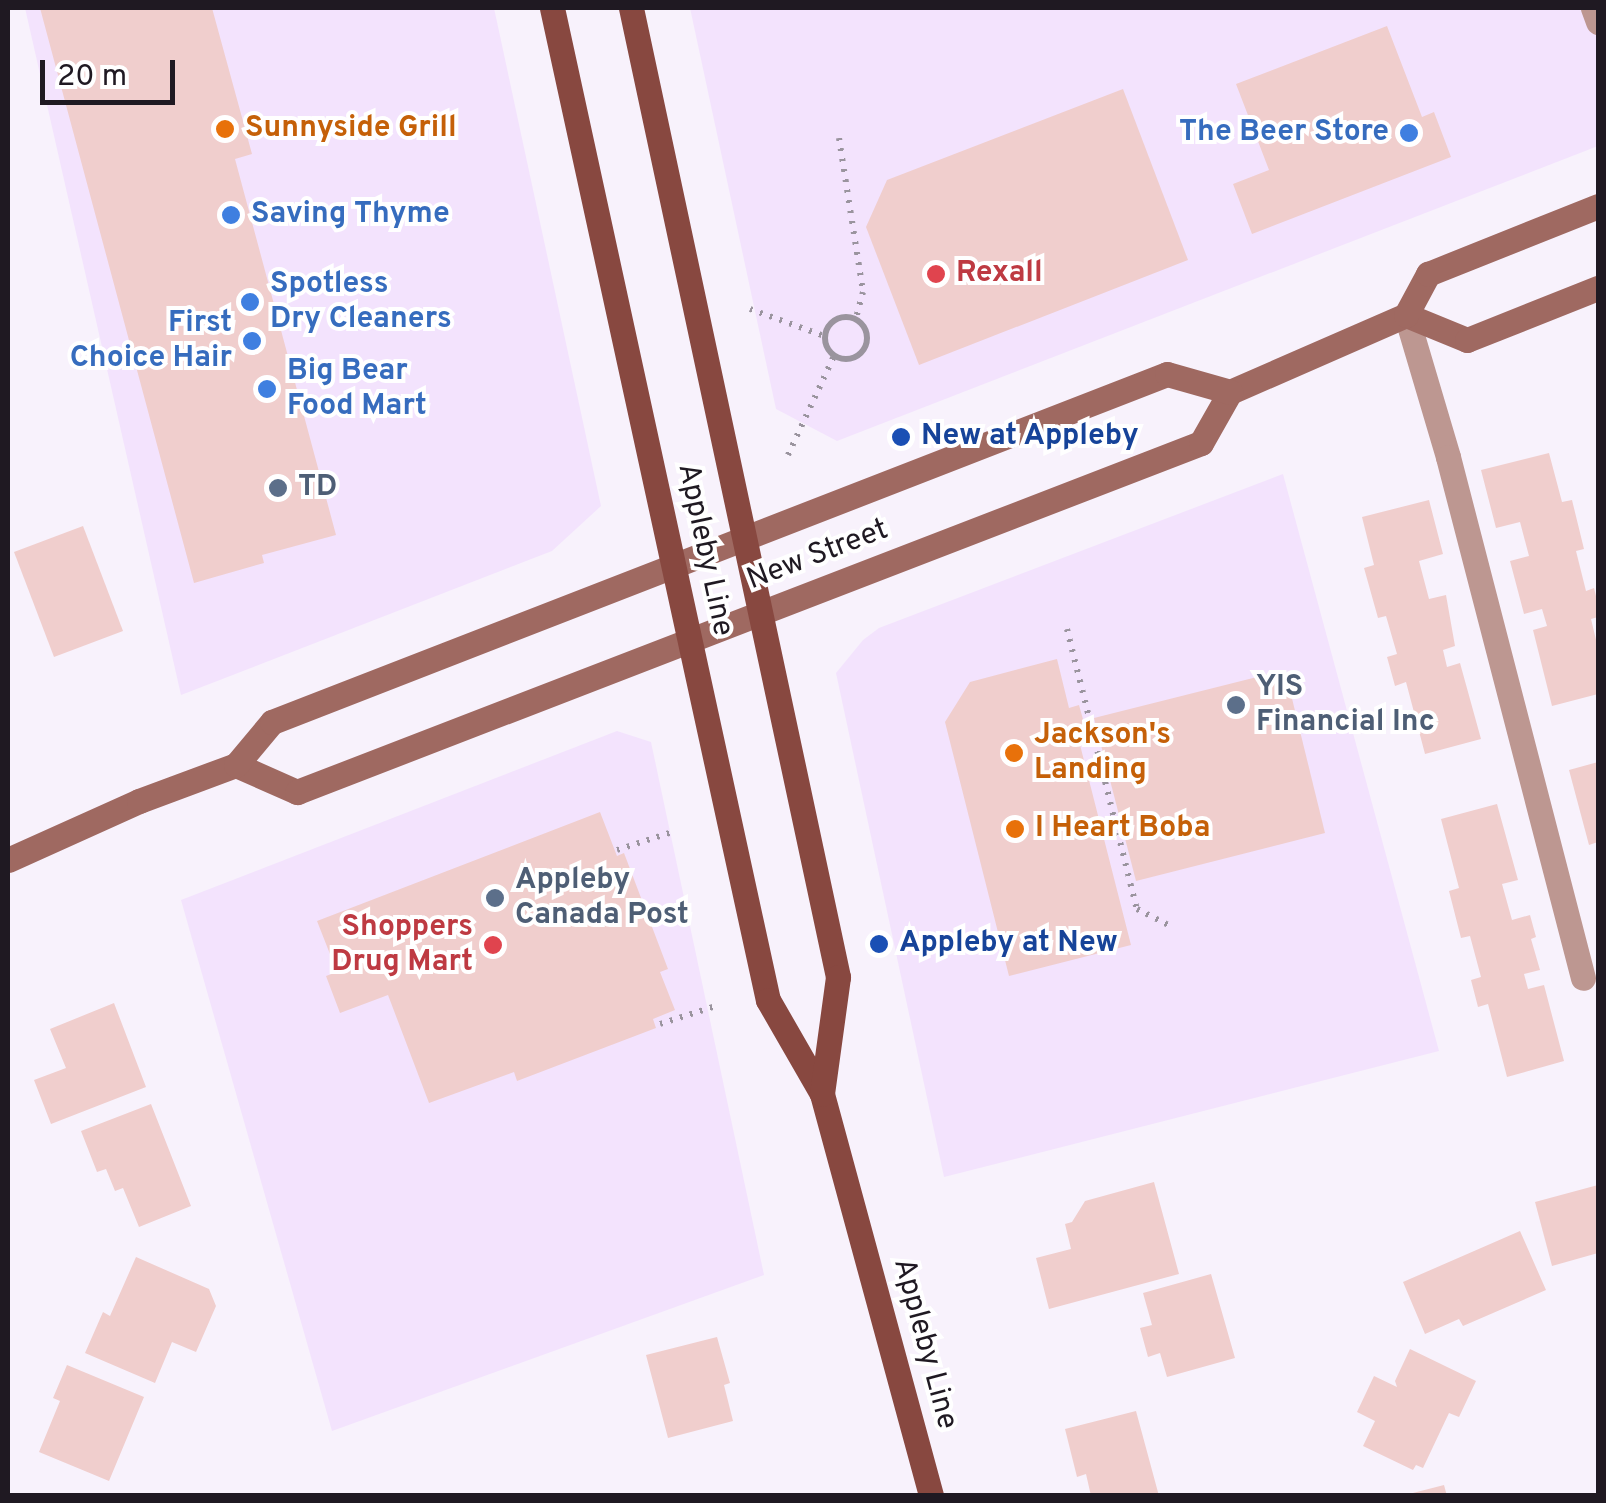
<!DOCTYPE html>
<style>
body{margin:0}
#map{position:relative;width:1606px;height:1503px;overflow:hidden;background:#f8f2fc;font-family:Overpass,sans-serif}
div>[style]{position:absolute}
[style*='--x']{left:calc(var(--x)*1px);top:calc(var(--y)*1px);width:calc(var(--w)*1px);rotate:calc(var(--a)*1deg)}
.built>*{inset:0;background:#f3e3fd}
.building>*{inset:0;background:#f0cecd}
.path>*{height:6px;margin-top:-3px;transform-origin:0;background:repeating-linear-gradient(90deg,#9a949e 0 2.5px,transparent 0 10.5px)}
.path>.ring{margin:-3px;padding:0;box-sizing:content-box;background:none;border:6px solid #9a949e;border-radius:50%}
.service>*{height:25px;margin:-12.5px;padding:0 12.5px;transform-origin:12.5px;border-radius:12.5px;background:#bd9791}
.secondary>*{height:25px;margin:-12.5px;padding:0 12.5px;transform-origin:12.5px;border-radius:12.5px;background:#9f6961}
.primary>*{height:25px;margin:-12.5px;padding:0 12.5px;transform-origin:12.5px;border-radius:12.5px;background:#884840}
.dots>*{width:28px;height:28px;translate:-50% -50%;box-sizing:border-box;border:5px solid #fff;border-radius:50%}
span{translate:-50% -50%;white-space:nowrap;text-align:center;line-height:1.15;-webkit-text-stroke:8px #fff;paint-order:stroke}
.food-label{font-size:30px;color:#c56008;font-weight:700}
.left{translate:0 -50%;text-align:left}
.shop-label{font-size:30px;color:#366cbe;font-weight:700}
.right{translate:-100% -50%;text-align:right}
.health-label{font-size:30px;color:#be3a42;font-weight:700}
.transit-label{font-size:30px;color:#164399;font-weight:700}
.service-label{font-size:30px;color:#4e5e75;font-weight:700}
.street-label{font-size:30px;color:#1f1922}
.frame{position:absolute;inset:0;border:10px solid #1f1922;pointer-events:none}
.scale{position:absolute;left:40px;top:60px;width:135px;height:45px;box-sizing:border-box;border:5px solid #1f1922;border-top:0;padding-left:12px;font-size:30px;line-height:35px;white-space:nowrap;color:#1f1922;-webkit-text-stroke:8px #fff;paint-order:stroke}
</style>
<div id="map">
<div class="built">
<i style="clip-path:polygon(25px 8px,494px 8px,601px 506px,552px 551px,181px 695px)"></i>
<i style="clip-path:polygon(690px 8px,1598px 8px,1598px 146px,837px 441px,776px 409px)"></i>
<i style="clip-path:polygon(1283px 474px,1439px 1051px,944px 1177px,836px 673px,863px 640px,879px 628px)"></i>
<i style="clip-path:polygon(617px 731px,651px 742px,764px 1275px,332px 1431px,181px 900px)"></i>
</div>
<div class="building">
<i style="clip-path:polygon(40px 8px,212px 8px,252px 154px,235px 159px,336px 535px,262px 555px,264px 563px,194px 583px)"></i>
<i style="clip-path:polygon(1387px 26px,1422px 117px,1434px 112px,1451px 157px,1252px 234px,1233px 184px,1269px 170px,1236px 84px)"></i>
<i style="clip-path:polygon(1123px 89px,1188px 260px,919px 365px,866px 227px,887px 180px)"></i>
<i style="clip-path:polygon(1549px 453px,1562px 502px,1572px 500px,1584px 549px,1576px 551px,1586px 591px,1594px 588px,1598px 604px,1598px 617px,1591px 619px,1598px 648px,1598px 694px,1552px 706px,1533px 630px,1547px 626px,1542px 609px,1524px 614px,1510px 561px,1529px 556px,1520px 522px,1496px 528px,1481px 470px)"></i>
<i style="clip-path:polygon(1429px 500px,1443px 554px,1419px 561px,1429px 599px,1446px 595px,1455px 646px,1443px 650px,1447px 667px,1460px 663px,1481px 739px,1425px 754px,1406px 682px,1395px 686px,1387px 657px,1397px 654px,1386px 616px,1378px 618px,1364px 568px,1374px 565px,1362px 517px)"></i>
<i style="clip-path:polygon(83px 526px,123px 631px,54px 657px,14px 552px)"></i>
<i style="clip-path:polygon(1057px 659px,1069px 708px,1079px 705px,1086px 730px,1077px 733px,1131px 945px,1009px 976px,945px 722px,970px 682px)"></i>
<i style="clip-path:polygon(1285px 670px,1325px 833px,1136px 881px,1094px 718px)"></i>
<i style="clip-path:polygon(1598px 762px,1598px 842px,1589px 845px,1569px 770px)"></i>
<i style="clip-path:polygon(1497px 804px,1518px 880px,1502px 884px,1512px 920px,1530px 915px,1536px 937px,1531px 939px,1540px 970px,1524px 974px,1528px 989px,1544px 985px,1564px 1061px,1507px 1077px,1488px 1004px,1478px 1007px,1471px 980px,1481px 977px,1470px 936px,1461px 938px,1449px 891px,1459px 888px,1441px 819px)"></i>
<i style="clip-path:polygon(600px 812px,617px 856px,624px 853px,668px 969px,660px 972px,675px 1010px,653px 1019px,656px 1028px,517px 1081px,514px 1072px,429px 1103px,388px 995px,340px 1013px,326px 976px,337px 972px,317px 921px)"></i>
<i style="clip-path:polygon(114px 1003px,146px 1087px,51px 1124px,34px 1080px,66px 1068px,50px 1029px)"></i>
<i style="clip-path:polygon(151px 1104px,191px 1206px,139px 1227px,123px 1188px,115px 1191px,106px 1169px,97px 1172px,81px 1131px)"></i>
<i style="clip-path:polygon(1154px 1182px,1179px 1274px,1049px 1309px,1036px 1258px,1071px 1249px,1065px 1224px,1072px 1222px,1085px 1201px)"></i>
<i style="clip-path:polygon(1598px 1185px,1598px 1253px,1552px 1266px,1535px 1202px)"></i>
<i style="clip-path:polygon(1520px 1231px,1546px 1290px,1463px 1326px,1459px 1319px,1425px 1334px,1403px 1282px)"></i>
<i style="clip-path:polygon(136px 1257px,209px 1289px,216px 1306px,196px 1352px,172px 1342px,155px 1383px,85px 1353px,103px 1312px,110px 1316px)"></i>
<i style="clip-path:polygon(1211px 1274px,1235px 1358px,1167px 1377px,1160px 1353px,1148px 1357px,1140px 1328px,1152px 1325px,1143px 1293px)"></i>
<i style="clip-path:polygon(717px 1337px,730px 1383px,724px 1385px,733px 1421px,668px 1438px,646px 1355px)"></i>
<i style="clip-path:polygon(1410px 1349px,1476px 1381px,1459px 1417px,1449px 1413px,1423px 1468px,1416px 1465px,1413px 1470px,1363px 1446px,1375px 1421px,1357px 1412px,1374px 1376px,1397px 1387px,1395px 1381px)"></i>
<i style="clip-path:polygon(67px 1365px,144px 1397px,109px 1481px,39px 1452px,60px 1401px,53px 1398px)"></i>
<i style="clip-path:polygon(1136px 1411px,1159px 1496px,1091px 1496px,1086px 1474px,1077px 1477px,1065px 1429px)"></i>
<i style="clip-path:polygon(1444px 1485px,1447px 1496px,1409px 1496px,1409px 1494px)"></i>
</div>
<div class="path">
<i style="--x:839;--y:138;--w:156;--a:81.1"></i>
<i style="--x:863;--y:292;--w:28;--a:105"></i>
<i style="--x:750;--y:309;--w:79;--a:20"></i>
<i class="ring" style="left:825px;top:317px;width:36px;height:36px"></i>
<i style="--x:788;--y:455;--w:109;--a:-65.1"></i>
<i style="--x:1067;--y:629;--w:289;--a:76"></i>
<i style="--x:1137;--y:909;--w:36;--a:27"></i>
<i style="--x:617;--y:850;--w:61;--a:-18.1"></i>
<i style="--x:660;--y:1024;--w:59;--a:-17.8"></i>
</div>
<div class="service">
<i style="--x:1593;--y:8;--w:15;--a:70"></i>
<i style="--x:1406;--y:315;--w:148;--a:73.5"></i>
<i style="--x:1448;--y:457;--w:538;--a:75.47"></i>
</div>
<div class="secondary">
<i style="--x:1406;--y:315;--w:66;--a:22.3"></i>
<i style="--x:1467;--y:340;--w:141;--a:-21.7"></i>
<i style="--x:236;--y:765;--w:67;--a:23.9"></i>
<i style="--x:297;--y:792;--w:969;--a:-21.11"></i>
<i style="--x:1201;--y:443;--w:59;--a:-60.4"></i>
<i style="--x:1230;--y:392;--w:192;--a:-23.6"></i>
<i style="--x:1406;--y:315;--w:47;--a:-61.8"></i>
<i style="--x:1428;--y:274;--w:183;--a:-21.8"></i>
<i style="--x:8;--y:860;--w:144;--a:-24.2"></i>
<i style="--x:139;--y:801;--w:103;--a:-20.4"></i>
<i style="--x:236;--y:765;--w:56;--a:-50.1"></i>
<i style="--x:272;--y:722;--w:960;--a:-21.25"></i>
<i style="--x:1167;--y:374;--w:66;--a:15.9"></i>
</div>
<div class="primary">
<i style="--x:552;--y:8;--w:1015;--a:77.72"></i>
<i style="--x:768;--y:1000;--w:108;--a:60.1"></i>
<i style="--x:822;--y:1094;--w:417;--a:74.8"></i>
<i style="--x:631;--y:8;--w:991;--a:77.94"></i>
<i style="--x:838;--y:977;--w:118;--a:97.8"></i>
</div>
<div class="dots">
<i style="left:225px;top:129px;background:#e8710a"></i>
<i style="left:1409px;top:133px;background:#3f7fe0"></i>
<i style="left:231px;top:215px;background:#3f7fe0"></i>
<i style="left:936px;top:274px;background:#e0444e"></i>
<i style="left:250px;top:302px;background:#3f7fe0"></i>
<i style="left:252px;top:341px;background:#3f7fe0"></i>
<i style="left:267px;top:389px;background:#3f7fe0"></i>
<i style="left:901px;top:437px;background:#1a4fb4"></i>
<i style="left:278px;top:488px;background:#5c6f8a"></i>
<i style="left:1236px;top:705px;background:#5c6f8a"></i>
<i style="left:1014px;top:753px;background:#e8710a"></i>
<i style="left:1015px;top:829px;background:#e8710a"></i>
<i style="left:495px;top:898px;background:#5c6f8a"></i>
<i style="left:879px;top:944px;background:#1a4fb4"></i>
<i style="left:493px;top:945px;background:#e0444e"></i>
</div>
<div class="food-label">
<span class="left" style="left:245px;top:129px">Sunnyside Grill</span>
<span class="left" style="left:1034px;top:753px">Jackson's<br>Landing</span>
<span class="left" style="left:1035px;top:829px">I Heart Boba</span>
</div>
<div class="shop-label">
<span class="right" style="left:1389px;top:133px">The Beer Store</span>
<span class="left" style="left:251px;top:215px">Saving Thyme</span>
<span class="left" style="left:270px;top:302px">Spotless<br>Dry Cleaners</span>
<span class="right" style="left:232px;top:341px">First<br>Choice Hair</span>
<span class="left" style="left:287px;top:389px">Big Bear<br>Food Mart</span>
</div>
<div class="health-label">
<span class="left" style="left:956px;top:274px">Rexall</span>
<span class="right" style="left:473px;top:945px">Shoppers<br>Drug Mart</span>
</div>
<div class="transit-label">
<span class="left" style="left:921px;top:437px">New at Appleby</span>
<span class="left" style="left:899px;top:944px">Appleby at New</span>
</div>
<div class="service-label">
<span class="left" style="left:298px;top:488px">TD</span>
<span class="left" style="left:1256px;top:705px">YIS<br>Financial Inc</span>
<span class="left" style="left:515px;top:898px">Appleby<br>Canada Post</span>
</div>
<div class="street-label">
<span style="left:704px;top:550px;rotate:78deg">Appleby Line</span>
<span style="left:818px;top:556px;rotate:-21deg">New Street</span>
<span style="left:924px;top:1344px;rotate:75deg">Appleby Line</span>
</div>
<div class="frame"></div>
<div class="scale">20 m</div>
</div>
